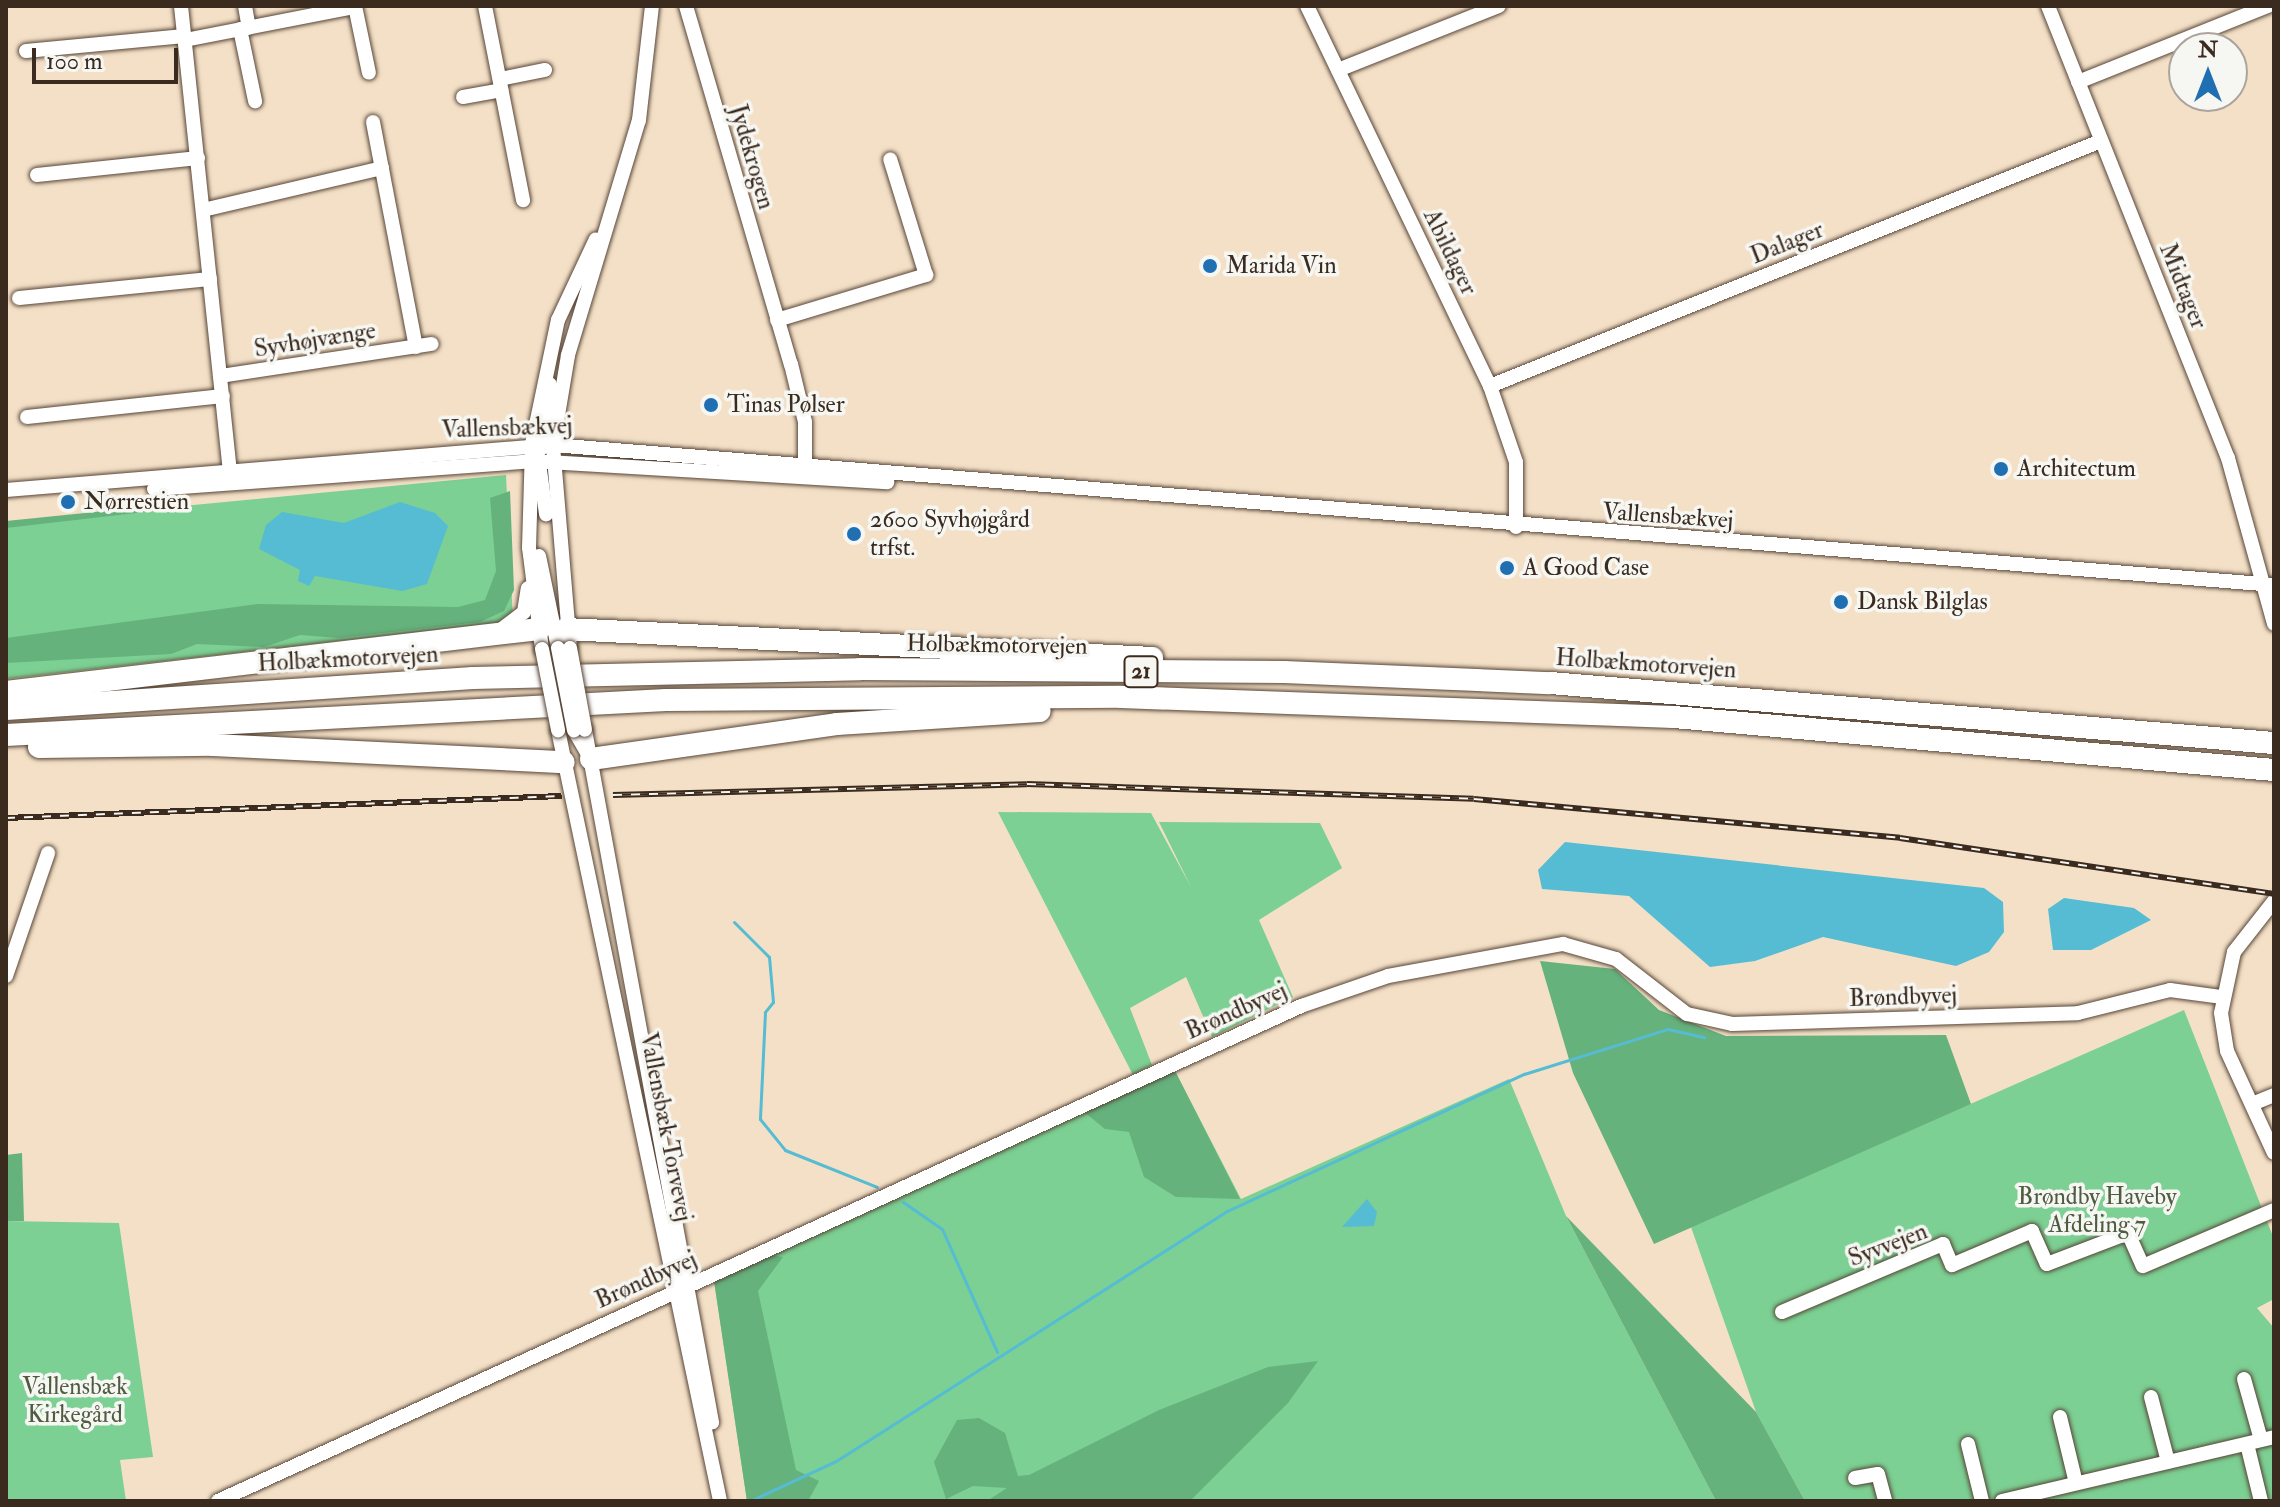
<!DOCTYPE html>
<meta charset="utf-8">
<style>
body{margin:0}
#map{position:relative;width:2280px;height:1507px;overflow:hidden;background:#f4e0c7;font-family:"IM FELL Double Pica",serif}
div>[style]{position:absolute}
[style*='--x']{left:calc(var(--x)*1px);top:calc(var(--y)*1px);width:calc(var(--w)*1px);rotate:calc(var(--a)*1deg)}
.green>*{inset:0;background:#7cd093}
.forest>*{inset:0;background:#65b27d}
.water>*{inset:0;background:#55bcd3}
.stream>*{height:3px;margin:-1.5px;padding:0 1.5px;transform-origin:1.5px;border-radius:1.5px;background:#55bcd3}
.roads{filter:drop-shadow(0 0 2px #574537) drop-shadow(0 0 2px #574537)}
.minor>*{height:14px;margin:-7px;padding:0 7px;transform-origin:7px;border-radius:7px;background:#fff}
.highway>*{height:22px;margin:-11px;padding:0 11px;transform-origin:11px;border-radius:11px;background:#fff}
.rail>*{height:6px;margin-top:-3px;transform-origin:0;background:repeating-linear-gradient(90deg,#f6f6f2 0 9px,#3b2a1e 0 18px);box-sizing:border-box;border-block:2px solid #3b2a1e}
.bridges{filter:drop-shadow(0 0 2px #574537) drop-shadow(0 0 2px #574537)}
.minor-bridge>*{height:14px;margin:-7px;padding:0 7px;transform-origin:7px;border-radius:7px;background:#fff}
.dots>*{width:22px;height:22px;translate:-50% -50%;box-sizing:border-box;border:4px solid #f6f6f2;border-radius:50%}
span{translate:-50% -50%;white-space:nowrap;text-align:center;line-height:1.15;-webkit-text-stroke:7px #f6f6f2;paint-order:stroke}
.shield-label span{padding:2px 6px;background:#f6f6f2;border:2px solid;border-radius:6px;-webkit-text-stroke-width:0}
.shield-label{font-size:22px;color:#3b2a1e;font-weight:700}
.street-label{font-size:24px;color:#3b2a1e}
.poi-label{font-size:24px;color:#3b2a1e}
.left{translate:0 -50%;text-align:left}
.park-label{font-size:24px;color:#4e5c41}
.frame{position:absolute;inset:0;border:8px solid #3b2a1e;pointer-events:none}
.north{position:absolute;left:2168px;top:32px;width:80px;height:80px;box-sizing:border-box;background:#f6f6f2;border:2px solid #aba49d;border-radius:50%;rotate:0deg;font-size:22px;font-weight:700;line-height:32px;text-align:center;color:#3b2a1e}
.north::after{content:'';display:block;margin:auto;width:28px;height:36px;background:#1f6fb2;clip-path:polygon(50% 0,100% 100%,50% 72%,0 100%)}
.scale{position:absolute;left:32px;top:48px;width:146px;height:36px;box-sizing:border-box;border:4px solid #3b2a1e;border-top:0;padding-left:10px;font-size:24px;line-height:28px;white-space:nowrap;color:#3b2a1e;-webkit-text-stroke:6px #f6f6f2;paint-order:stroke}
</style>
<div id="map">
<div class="green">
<i style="clip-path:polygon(506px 475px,513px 621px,6px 679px,6px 523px)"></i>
<i style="clip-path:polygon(998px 812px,1151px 813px,1191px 887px,1159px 822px,1320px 823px,1342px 868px,1259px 920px,1293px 997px,1212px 1037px,1186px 977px,1130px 1008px,1152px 1065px,1133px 1075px)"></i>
<i style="clip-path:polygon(2184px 1010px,2274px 1239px,2274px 1299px,2257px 1308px,2274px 1328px,2274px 1501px,1805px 1501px,1756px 1412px,1691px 1227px)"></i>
<i style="clip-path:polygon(1174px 1069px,1241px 1199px,1509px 1079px,1566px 1216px,1716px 1501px,747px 1501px,714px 1281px)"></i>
<i style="clip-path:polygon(6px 1221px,119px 1223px,153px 1457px,120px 1460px,126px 1501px,6px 1501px)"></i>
</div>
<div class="forest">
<i style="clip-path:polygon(510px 491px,514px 590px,504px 611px,480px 622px,339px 638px,300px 635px,264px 647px,197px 644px,171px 654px,6px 663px,6px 638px,258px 604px,458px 607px,485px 600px,496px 571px,490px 498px)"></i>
<i style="clip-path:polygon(164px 505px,162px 510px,6px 528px,6px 521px)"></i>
<i style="clip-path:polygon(1540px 961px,1615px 969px,1659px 1010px,1726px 1036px,1946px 1035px,1971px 1104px,1654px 1244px,1573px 1073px)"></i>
<i style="clip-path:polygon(1174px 1069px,1240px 1199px,1176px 1197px,1144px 1177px,1129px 1132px,1105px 1129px,1083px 1111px)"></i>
<i style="clip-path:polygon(22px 1153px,24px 1221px,6px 1221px,6px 1155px)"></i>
<i style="clip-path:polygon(1566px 1216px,1756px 1412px,1805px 1501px,1716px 1501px)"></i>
<i style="clip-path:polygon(769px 1255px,783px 1257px,758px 1291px,796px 1470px,819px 1481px,808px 1501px,747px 1501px,714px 1281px)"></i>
<i style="clip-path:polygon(1318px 1361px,1288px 1403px,1190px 1501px,987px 1501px,1007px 1488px,973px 1486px,946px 1499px,934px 1462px,957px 1420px,979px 1418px,1005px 1433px,1018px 1476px,1029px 1475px,1159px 1410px,1268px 1367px)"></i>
</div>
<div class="water">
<i style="clip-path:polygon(400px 502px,435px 513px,448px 526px,427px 584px,402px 591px,315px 576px,309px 586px,298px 581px,300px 570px,259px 549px,266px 525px,282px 512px,344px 523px)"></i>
<i style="clip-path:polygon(1565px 842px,1984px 888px,2003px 902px,2004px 932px,1989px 952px,1956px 966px,1823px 937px,1755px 961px,1710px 967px,1629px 896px,1542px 889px,1538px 870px)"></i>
<i style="clip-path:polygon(2064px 898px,2134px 908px,2151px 920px,2091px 950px,2053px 950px,2048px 909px)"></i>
<i style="clip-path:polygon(1367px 1199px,1377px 1212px,1374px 1226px,1342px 1227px)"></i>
</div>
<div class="stream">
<i style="--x:734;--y:922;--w:49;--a:45"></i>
<i style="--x:769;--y:957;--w:45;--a:84.9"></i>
<i style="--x:773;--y:1002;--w:13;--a:129"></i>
<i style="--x:765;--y:1012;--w:107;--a:92.7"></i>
<i style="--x:760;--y:1119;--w:40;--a:51"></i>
<i style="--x:785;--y:1150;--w:99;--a:21.9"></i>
<i style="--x:903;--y:1202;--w:47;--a:34.7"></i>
<i style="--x:942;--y:1229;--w:135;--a:65.9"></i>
<i style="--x:754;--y:1499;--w:90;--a:-24.9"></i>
<i style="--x:836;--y:1461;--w:464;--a:-32.6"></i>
<i style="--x:1227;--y:1211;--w:327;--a:-24.8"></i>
<i style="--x:1524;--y:1074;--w:151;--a:-17.4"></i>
<i style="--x:1668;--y:1029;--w:37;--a:13"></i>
</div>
<div class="roads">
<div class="minor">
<i style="--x:181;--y:6;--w:476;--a:84"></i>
<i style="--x:245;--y:6;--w:22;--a:80"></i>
<i style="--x:355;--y:6;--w:68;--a:78.2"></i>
<i style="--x:485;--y:6;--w:198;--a:78.9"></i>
<i style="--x:686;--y:6;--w:373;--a:73.7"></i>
<i style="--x:791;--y:364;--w:60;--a:76.4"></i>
<i style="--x:805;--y:422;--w:51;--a:90"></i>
<i style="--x:1307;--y:6;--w:422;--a:64.3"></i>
<i style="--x:1490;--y:386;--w:80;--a:71.1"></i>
<i style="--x:1516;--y:462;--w:65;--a:90"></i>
<i style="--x:2048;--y:6;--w:487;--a:68.3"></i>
<i style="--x:2228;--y:458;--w:172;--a:74.5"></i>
<i style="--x:240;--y:29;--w:74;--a:78.2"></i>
<i style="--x:185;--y:40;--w:173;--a:-11"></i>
<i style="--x:26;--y:51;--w:159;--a:-5.4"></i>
<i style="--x:1338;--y:70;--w:173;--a:-21.7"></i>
<i style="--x:500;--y:79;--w:46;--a:-11.3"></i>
<i style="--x:2078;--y:82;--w:205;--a:-21.8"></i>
<i style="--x:463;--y:97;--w:39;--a:-10"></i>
<i style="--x:373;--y:122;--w:229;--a:79.2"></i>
<i style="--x:37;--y:175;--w:162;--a:-6"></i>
<i style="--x:203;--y:210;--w:184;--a:-13.2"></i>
<i style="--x:19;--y:298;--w:192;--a:-5.7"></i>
<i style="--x:777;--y:320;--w:156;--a:-16.8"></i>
<i style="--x:926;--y:275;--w:121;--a:-107.2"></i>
<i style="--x:220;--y:376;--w:214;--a:-8.6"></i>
<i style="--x:1490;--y:386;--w:658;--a:-21.85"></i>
<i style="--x:27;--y:417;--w:197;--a:-6.1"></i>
<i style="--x:545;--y:447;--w:63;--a:-85.5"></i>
<i style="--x:538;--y:456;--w:59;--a:82.1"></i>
<i style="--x:154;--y:489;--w:378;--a:-4.2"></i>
<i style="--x:531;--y:461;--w:357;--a:3.4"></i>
<i style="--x:6;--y:490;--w:549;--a:-4.7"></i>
<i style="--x:553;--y:445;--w:1727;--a:4.65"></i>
<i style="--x:539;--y:556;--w:94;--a:78.3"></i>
<i style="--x:503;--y:628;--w:26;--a:-37"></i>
<i style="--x:524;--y:612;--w:24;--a:-81"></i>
<i style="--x:570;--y:648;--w:204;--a:-94.8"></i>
<i style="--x:553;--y:445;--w:91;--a:-80.5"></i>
<i style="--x:568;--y:355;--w:245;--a:-73.2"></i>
<i style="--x:639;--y:120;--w:115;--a:-83.5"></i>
<i style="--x:542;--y:649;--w:102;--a:-97.3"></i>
<i style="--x:529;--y:548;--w:104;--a:-88.3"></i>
<i style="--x:532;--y:444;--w:127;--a:-78.2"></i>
<i style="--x:558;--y:320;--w:89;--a:-64.9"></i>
<i style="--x:558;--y:730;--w:788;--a:78.13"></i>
<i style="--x:574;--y:730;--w:34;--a:60"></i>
<i style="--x:585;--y:730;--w:704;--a:79.6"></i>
<i style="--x:2274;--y:901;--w:65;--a:128.1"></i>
<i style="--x:2234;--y:952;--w:62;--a:102"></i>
<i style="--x:2221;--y:1013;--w:38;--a:81"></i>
<i style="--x:2227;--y:1051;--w:112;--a:65.3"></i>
<i style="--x:6;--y:976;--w:130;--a:-71.1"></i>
<i style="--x:2252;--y:1104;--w:24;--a:-22"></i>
<i style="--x:1782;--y:1312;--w:175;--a:-22.9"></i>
<i style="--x:1943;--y:1244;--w:23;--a:67"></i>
<i style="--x:1952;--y:1265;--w:87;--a:-23"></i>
<i style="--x:2032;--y:1231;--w:36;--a:66"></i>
<i style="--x:2047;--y:1264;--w:87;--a:-20.9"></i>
<i style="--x:2128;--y:1233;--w:36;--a:66"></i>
<i style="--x:2143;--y:1266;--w:142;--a:-23.1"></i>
<i style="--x:2244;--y:1379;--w:63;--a:74.4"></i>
<i style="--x:2151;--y:1397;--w:67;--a:75.3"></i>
<i style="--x:2060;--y:1417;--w:68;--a:76.4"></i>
<i style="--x:1968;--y:1444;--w:59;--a:76.2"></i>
<i style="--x:2247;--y:1444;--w:59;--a:76.2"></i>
<i style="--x:1855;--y:1478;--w:23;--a:-10"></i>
<i style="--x:1878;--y:1474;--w:28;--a:75"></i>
<i style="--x:218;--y:1501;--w:1191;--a:-24.56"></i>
<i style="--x:1301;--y:1006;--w:92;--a:-19"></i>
<i style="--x:1388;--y:976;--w:178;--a:-10.4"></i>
<i style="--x:1563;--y:944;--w:55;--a:15.8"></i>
<i style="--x:1616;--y:959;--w:90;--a:37.8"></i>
<i style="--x:1687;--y:1014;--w:46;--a:12.5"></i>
<i style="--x:1732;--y:1024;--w:346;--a:-1.8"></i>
<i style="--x:2078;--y:1013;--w:95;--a:-14"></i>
<i style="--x:2170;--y:990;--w:51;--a:7.8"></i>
<i style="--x:2002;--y:1501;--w:279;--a:-13.2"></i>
</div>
<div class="highway">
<i style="--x:566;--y:629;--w:587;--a:2.83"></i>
<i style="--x:6;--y:692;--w:537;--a:-6.74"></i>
<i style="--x:6;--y:709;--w:468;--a:-3.8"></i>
<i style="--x:473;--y:678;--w:387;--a:-1.3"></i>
<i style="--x:860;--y:669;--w:424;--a:0.4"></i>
<i style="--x:1284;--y:672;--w:266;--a:2.4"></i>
<i style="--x:1550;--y:683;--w:726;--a:4.74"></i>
<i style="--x:6;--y:735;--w:661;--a:-3.04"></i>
<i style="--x:666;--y:700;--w:455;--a:-0.4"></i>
<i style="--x:1121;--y:697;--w:553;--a:2.07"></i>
<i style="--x:1674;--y:717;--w:602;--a:5.05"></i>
<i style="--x:39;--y:747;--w:174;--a:-0.7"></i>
<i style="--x:213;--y:745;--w:351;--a:2.8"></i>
<i style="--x:591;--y:759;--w:248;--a:-8.1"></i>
<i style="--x:837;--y:724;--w:203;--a:-3.7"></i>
</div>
</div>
<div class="rail">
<i style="--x:613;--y:795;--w:414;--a:-1.5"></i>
<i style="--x:1027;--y:784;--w:447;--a:1.9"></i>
<i style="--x:1474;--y:799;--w:428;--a:5.2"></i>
<i style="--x:1900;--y:838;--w:378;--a:8.5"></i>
<i style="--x:6;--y:818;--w:556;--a:-2.27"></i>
</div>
<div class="bridges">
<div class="minor-bridge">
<i style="--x:558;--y:648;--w:84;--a:79"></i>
<i style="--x:570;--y:648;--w:83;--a:79.6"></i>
<i style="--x:542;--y:649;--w:83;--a:78.8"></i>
</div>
</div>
<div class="dots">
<i style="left:1210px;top:266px;background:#1f6fb2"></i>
<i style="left:711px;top:405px;background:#1f6fb2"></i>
<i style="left:2001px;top:469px;background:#1f6fb2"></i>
<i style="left:68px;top:502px;background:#1f6fb2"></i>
<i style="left:854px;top:534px;background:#1f6fb2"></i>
<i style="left:1507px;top:568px;background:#1f6fb2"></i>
<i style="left:1841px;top:602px;background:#1f6fb2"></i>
</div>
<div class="shield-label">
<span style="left:1141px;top:672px">21</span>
</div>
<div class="street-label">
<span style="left:752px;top:157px;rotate:74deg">Jydekrogen</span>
<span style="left:1787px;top:243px;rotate:-22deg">Dalager</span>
<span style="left:1450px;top:252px;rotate:64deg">Abildager</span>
<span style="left:2183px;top:286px;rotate:68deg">Midtager</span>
<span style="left:315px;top:340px;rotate:-9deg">Syvhøjvænge</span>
<span style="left:507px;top:428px;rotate:-2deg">Vallensbækvej</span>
<span style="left:1668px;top:516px;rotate:4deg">Vallensbækvej</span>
<span style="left:997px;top:645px;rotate:1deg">Holbækmotorvejen</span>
<span style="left:348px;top:659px;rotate:-3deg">Holbækmotorvejen</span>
<span style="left:1646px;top:664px;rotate:4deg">Holbækmotorvejen</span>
<span style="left:1903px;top:997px;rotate:-2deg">Brøndbyvej</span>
<span style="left:1236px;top:1011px;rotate:-24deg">Brøndbyvej</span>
<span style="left:666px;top:1127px;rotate:79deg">Vallensbæk Torvevej</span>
<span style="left:1888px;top:1245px;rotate:-21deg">Syvvejen</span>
<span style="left:646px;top:1280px;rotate:-24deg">Brøndbyvej</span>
</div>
<div class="poi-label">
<span class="left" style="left:1226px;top:266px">Marida Vin</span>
<span class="left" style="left:727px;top:405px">Tinas Pølser</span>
<span class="left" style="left:2017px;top:469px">Architectum</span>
<span class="left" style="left:84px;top:502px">Nørrestien</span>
<span class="left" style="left:870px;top:534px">2600 Syvhøjgård<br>trfst.</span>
<span class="left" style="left:1523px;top:568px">A Good Case</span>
<span class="left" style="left:1857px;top:602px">Dansk Bilglas</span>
</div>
<div class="park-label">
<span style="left:2097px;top:1211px">Brøndby Haveby<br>Afdeling 7</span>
<span style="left:75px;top:1401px">Vallensbæk<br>Kirkegård</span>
</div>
<div class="frame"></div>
<div class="north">N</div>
<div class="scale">100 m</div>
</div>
